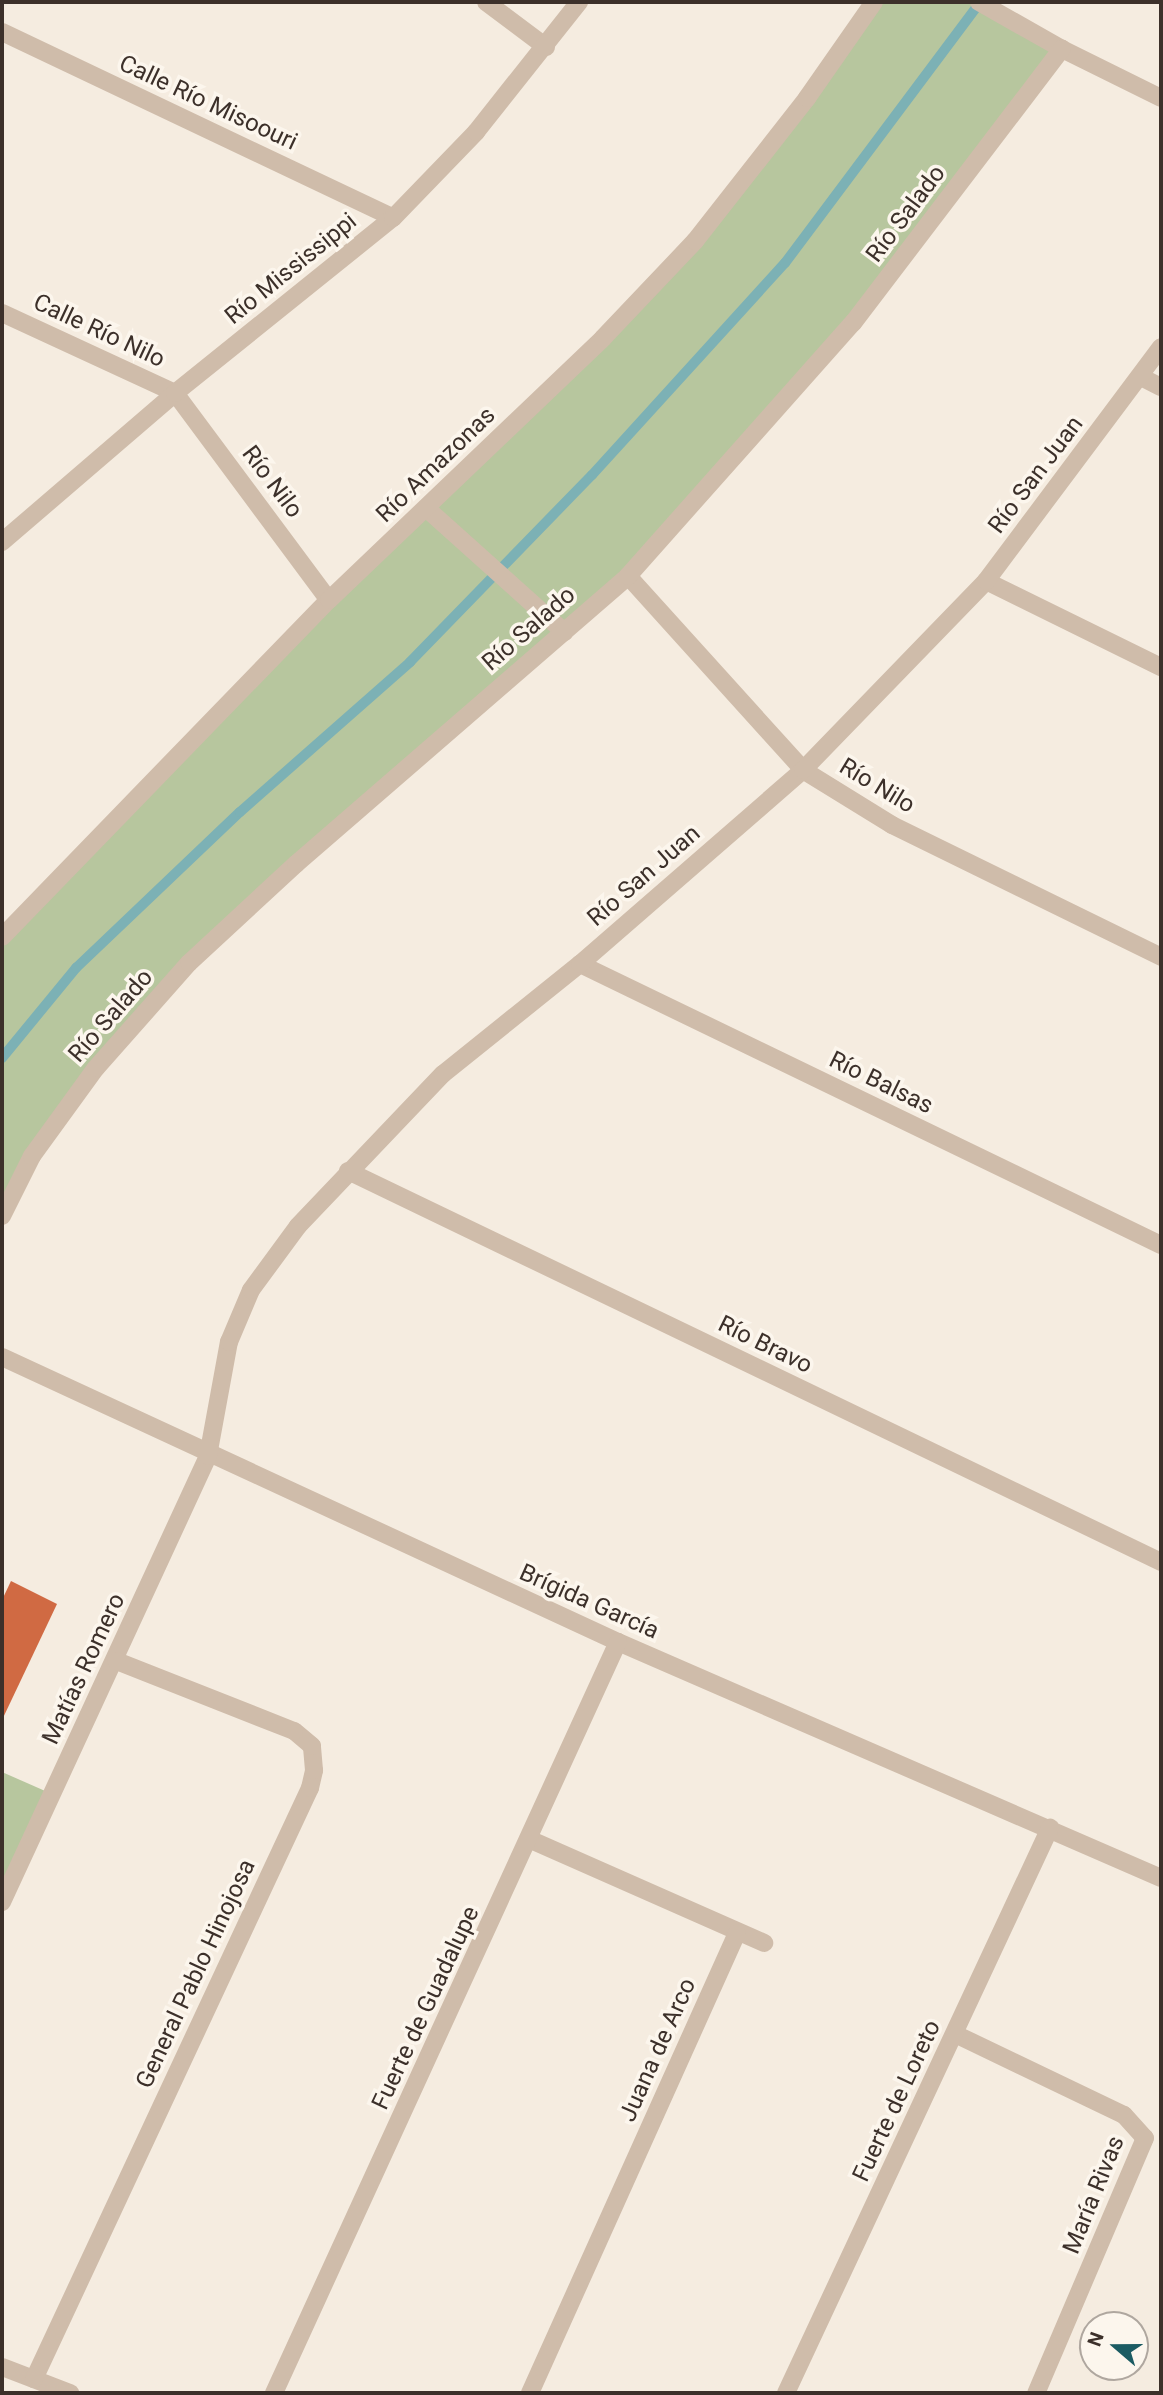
<!DOCTYPE html>
<meta charset="utf-8">
<style>
body{margin:0}
#map{position:relative;width:1163px;height:2395px;overflow:hidden;background:#f5ece0;font-family:Roboto,sans-serif}
div>[style]{position:absolute}
[style*='--x']{left:calc(var(--x)*1px);top:calc(var(--y)*1px);width:calc(var(--w)*1px);rotate:calc(var(--a)*1deg)}
.green>*{inset:0;background:#b7c69e}
.stream>*{height:10px;margin:-5px;padding:0 5px;transform-origin:5px;border-radius:5px;background:#7cb1b5}
.building>*{inset:0;background:#d06a43}
.street>*{height:18px;margin:-9px;padding:0 9px;transform-origin:9px;border-radius:9px;background:#cfbcaa}
span{translate:-50% -50%;white-space:nowrap;text-align:center;line-height:1.15;-webkit-text-stroke:7px #fcf6ed;paint-order:stroke}
.street-label{font-size:24px;color:#3c302a}
.frame{position:absolute;inset:0;border:4px solid #3c302a;pointer-events:none}
.north{position:absolute;left:1079px;top:2311px;width:70px;height:70px;box-sizing:border-box;background:#fcf6ed;border:2px solid #afa79f;border-radius:50%;rotate:290deg;font-size:19px;font-weight:700;line-height:28px;text-align:center;color:#3c302a}
.north::after{content:'';display:block;margin:auto;width:24px;height:32px;background:#1b5b62;clip-path:polygon(50% 0,100% 100%,50% 72%,0 100%)}
</style>
<div id="map">
<div class="green">
<i style="clip-path:polygon(874px 2px,979px 2px,1062px 49px,853px 323px,628px 576px,296px 864px,96px 1068px,2px 1216px,2px 937px,695px 241px)"></i>
<i style="clip-path:polygon(2px 1772px,52px 1794px,2px 1896px)"></i>
</div>
<div class="stream">
<i style="--x:2;--y:1058;--w:117;--a:-50.6"></i>
<i style="--x:76;--y:968;--w:226;--a:-43.6"></i>
<i style="--x:240;--y:812;--w:227;--a:-41.4"></i>
<i style="--x:410;--y:662;--w:261;--a:-45.8"></i>
<i style="--x:592;--y:475;--w:287;--a:-47.7"></i>
<i style="--x:785;--y:263;--w:326;--a:-53.2"></i>
</div>
<div class="building">
<i style="clip-path:polygon(11px 1581px,57px 1604px,2px 1720px,2px 1600px)"></i>
</div>
<div class="street">
<i style="--x:486;--y:2;--w:75;--a:36.9"></i>
<i style="--x:979;--y:2;--w:95;--a:29.5"></i>
<i style="--x:1062;--y:49;--w:110;--a:26.3"></i>
<i style="--x:2;--y:32;--w:433;--a:25.4"></i>
<i style="--x:2;--y:313;--w:191;--a:24.8"></i>
<i style="--x:175;--y:393;--w:258;--a:53.4"></i>
<i style="--x:1141;--y:377;--w:22;--a:27"></i>
<i style="--x:426;--y:508;--w:186;--a:41.9"></i>
<i style="--x:2;--y:542;--w:228;--a:-40.7"></i>
<i style="--x:175;--y:393;--w:280;--a:-38.8"></i>
<i style="--x:393;--y:218;--w:120;--a:-46"></i>
<i style="--x:476;--y:132;--w:166;--a:-51.6"></i>
<i style="--x:628;--y:576;--w:261;--a:47.9"></i>
<i style="--x:803;--y:770;--w:105;--a:31.7"></i>
<i style="--x:892;--y:825;--w:300;--a:26.1"></i>
<i style="--x:986;--y:581;--w:195;--a:26.2"></i>
<i style="--x:2;--y:937;--w:470;--a:-45.9"></i>
<i style="--x:329;--y:600;--w:379;--a:-43.7"></i>
<i style="--x:603;--y:338;--w:134;--a:-46.5"></i>
<i style="--x:695;--y:241;--w:182;--a:-51.9"></i>
<i style="--x:807;--y:98;--w:117;--a:-55.1"></i>
<i style="--x:580;--y:964;--w:645;--a:25.81"></i>
<i style="--x:348;--y:1171;--w:902;--a:25.68"></i>
<i style="--x:2;--y:1216;--w:67;--a:-63.4"></i>
<i style="--x:32;--y:1156;--w:109;--a:-54"></i>
<i style="--x:96;--y:1068;--w:140;--a:-48.5"></i>
<i style="--x:189;--y:963;--w:146;--a:-42.8"></i>
<i style="--x:296;--y:864;--w:440;--a:-40.9"></i>
<i style="--x:628;--y:576;--w:339;--a:-48.4"></i>
<i style="--x:853;--y:323;--w:345;--a:-52.7"></i>
<i style="--x:2;--y:1357;--w:679;--a:24.83"></i>
<i style="--x:618;--y:1642;--w:592;--a:23.49"></i>
<i style="--x:531;--y:1840;--w:255;--a:23.8"></i>
<i style="--x:2;--y:1902;--w:491;--a:-65.2"></i>
<i style="--x:208;--y:1456;--w:116;--a:-79.6"></i>
<i style="--x:229;--y:1342;--w:56;--a:-67.1"></i>
<i style="--x:251;--y:1290;--w:79;--a:-53.7"></i>
<i style="--x:298;--y:1226;--w:210;--a:-46.4"></i>
<i style="--x:443;--y:1074;--w:176;--a:-38.8"></i>
<i style="--x:580;--y:964;--w:296;--a:-41"></i>
<i style="--x:803;--y:770;--w:263;--a:-45.9"></i>
<i style="--x:986;--y:581;--w:292;--a:-53.2"></i>
<i style="--x:955;--y:2034;--w:187;--a:25.6"></i>
<i style="--x:1124;--y:2115;--w:31;--a:48"></i>
<i style="--x:1145;--y:2138;--w:277;--a:113.1"></i>
<i style="--x:2;--y:2367;--w:73;--a:20.9"></i>
<i style="--x:34;--y:2379;--w:652;--a:-64.97"></i>
<i style="--x:310;--y:1788;--w:18;--a:-77"></i>
<i style="--x:314;--y:1770;--w:24;--a:-95"></i>
<i style="--x:312;--y:1746;--w:23;--a:-140"></i>
<i style="--x:294;--y:1731;--w:191;--a:-158.5"></i>
<i style="--x:274;--y:2393;--w:826;--a:-65.39"></i>
<i style="--x:530;--y:2393;--w:504;--a:-65.77"></i>
<i style="--x:786;--y:2393;--w:624;--a:-64.96"></i>
</div>
<div class="street-label">
<span style="left:208px;top:103px;rotate:25deg">Calle Río Misoouri</span>
<span style="left:906px;top:214px;rotate:-53deg">Río Salado</span>
<span style="left:291px;top:269px;rotate:-39deg">Río Mississippi</span>
<span style="left:99px;top:331px;rotate:25deg">Calle Río Nilo</span>
<span style="left:436px;top:465px;rotate:-44deg">Río Amazonas</span>
<span style="left:1036px;top:475px;rotate:-53deg">Río San Juan</span>
<span style="left:272px;top:482px;rotate:53deg">Río Nilo</span>
<span style="left:529px;top:629px;rotate:-41deg">Río Salado</span>
<span style="left:877px;top:786px;rotate:31deg">Río Nilo</span>
<span style="left:644px;top:876px;rotate:-41deg">Río San Juan</span>
<span style="left:111px;top:1016px;rotate:-49deg">Río Salado</span>
<span style="left:881px;top:1083px;rotate:26deg">Río Balsas</span>
<span style="left:765px;top:1345px;rotate:26deg">Río Bravo</span>
<span style="left:589px;top:1602px;rotate:24deg">Brígida García</span>
<span style="left:84px;top:1669px;rotate:-65deg">Matías Romero</span>
<span style="left:196px;top:1974px;rotate:-65deg">General Pablo Hinojosa</span>
<span style="left:426px;top:2008px;rotate:-65deg">Fuerte de Guadalupe</span>
<span style="left:658px;top:2050px;rotate:-66deg">Juana de Arco</span>
<span style="left:897px;top:2101px;rotate:-65deg">Fuerte de Loreto</span>
<span style="left:1094px;top:2195px;rotate:-68deg">María Rivas</span>
</div>
<div class="frame"></div>
<div class="north">N</div>
</div>
